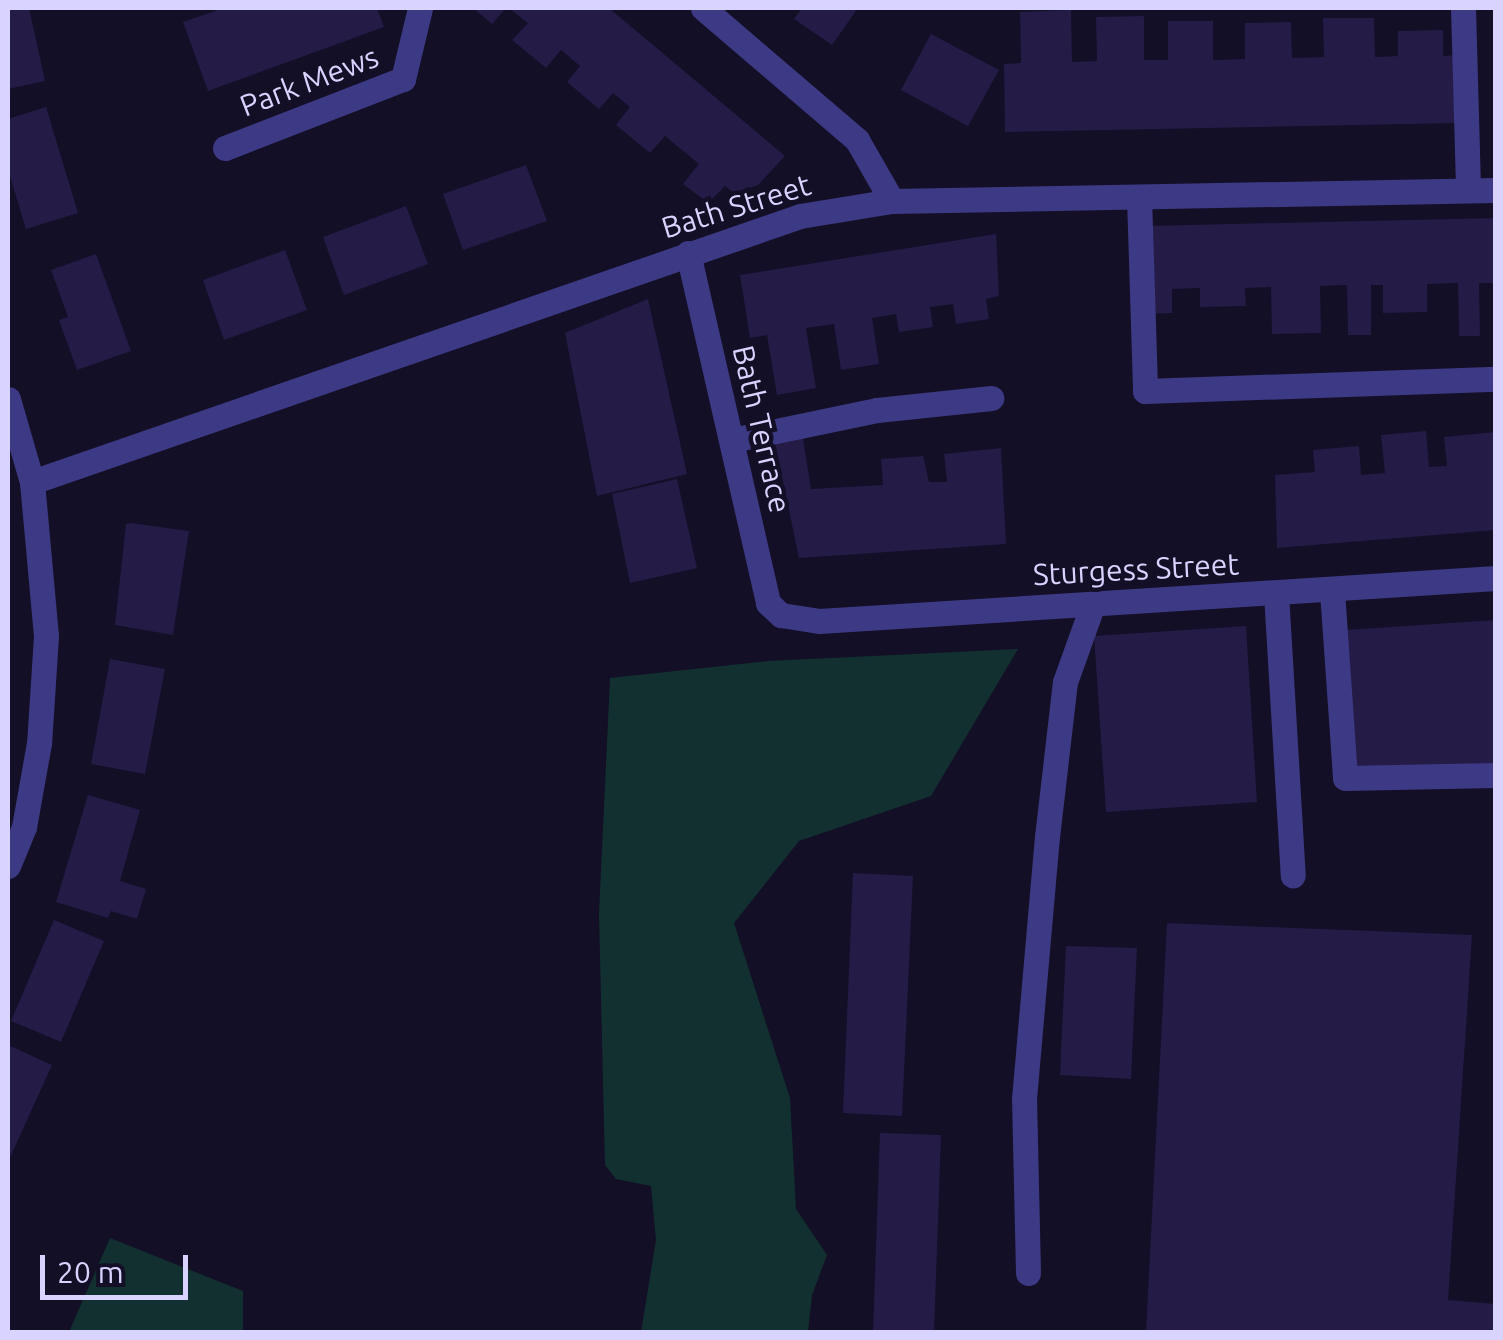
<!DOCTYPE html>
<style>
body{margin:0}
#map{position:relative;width:1503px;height:1340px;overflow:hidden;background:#130f26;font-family:Ubuntu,sans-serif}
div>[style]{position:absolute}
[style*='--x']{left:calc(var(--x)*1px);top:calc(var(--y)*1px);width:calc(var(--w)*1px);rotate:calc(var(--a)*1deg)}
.green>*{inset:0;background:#12302f}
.building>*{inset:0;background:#241b47}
.minor>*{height:25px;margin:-12.5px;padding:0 12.5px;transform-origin:12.5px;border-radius:12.5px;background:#3d3a85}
span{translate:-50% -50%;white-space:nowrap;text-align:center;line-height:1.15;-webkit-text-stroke:9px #130f26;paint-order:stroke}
.street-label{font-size:30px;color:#d9d4ff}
.frame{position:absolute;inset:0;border:10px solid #d9d4ff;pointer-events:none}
.scale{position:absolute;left:40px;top:1255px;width:148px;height:45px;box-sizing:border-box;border:5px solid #d9d4ff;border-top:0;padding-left:12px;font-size:30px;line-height:35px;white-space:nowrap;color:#d9d4ff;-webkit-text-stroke:8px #130f26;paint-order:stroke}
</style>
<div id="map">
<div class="green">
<i style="clip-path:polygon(1018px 649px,931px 796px,799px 841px,734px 923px,790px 1098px,796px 1209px,827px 1255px,812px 1295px,808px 1332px,641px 1332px,656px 1240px,651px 1186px,616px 1179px,605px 1165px,599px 914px,610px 678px,768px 661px)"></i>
<i style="clip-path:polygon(110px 1238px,243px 1291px,243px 1332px,69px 1332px)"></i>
</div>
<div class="building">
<i style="clip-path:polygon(8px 8px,29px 8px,45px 81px,8px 89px)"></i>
<i style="clip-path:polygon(224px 8px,377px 8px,384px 27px,208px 91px,183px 22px)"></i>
<i style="clip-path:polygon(473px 8px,506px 8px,492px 24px)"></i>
<i style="clip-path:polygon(509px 8px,609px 8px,785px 156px,758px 185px,734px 193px,725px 186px,708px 203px,683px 184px,699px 164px,665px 136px,650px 153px,616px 125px,630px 107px,613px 93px,599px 109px,567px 82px,580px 66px,561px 50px,546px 68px,512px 40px,528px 23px)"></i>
<i style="clip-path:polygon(802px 8px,858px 8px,832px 45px,794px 19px)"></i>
<i style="clip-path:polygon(1071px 10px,1072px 62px,1097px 61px,1096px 17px,1144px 16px,1144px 60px,1168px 60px,1168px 21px,1213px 21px,1213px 60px,1245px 59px,1245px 23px,1291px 22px,1292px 58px,1324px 57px,1323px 18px,1374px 18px,1375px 57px,1398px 56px,1398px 31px,1443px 30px,1443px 56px,1456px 55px,1457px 123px,1005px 132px,1004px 64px,1021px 63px,1020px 12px)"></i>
<i style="clip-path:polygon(931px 34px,999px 70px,968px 126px,901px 90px)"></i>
<i style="clip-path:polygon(46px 107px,78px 213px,26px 229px,8px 170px,8px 119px)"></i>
<i style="clip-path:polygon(526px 165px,547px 221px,463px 250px,443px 194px)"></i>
<i style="clip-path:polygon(406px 206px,428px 264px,344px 295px,323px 237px)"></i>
<i style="clip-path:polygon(1496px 218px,1496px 283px,1479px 283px,1480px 336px,1459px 336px,1458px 283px,1427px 284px,1427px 312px,1383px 313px,1383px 285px,1371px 285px,1371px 335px,1348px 335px,1347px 285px,1320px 286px,1321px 333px,1272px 334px,1271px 287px,1245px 288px,1246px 306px,1200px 307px,1200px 288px,1172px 289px,1172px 313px,1147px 314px,1145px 226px)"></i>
<i style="clip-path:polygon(996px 234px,999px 296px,986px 299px,989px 319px,956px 324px,953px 304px,930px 307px,933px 327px,899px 332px,896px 314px,872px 318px,879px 364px,841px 370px,834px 324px,806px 328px,816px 388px,777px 395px,767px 335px,750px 338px,740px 275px)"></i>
<i style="clip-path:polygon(285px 250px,307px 310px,224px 340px,203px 280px)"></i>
<i style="clip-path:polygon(96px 254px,131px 351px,77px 370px,59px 320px,68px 317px,51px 270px)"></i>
<i style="clip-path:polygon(648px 299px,687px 474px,597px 496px,565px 333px)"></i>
<i style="clip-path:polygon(1426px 431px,1429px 467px,1447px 466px,1444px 437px,1496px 432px,1496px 530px,1277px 548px,1275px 475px,1315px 472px,1313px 450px,1359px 446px,1361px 475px,1385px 473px,1381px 435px)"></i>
<i style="clip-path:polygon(802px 432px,811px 489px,883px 485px,881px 459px,923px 456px,929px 482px,947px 482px,944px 454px,1001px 448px,1006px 544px,799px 558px,774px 438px)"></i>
<i style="clip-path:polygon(677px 479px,697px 568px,630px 583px,612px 494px)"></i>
<i style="clip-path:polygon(131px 523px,189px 531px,173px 635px,115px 625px,126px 524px)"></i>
<i style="clip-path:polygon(1496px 620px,1496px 763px,1356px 770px,1345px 630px)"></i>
<i style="clip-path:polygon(1246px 626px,1257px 802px,1106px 812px,1094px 636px)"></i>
<i style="clip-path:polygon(110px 659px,165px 669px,145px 774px,91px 764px)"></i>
<i style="clip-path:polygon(88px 795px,140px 810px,120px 881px,146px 889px,137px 919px,111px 911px,108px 918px,56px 902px)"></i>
<i style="clip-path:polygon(853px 873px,913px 876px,902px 1116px,843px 1113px)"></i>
<i style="clip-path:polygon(54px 920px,104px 941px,61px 1042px,11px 1021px)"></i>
<i style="clip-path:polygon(1167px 923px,1472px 935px,1448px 1300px,1496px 1304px,1496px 1332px,1146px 1332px)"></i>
<i style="clip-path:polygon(1066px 946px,1137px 948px,1131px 1079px,1060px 1075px)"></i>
<i style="clip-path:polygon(8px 1045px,52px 1065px,8px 1162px)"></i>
<i style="clip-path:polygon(880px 1133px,941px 1135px,934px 1332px,873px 1332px)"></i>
</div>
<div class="minor">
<i style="--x:703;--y:8;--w:203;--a:40.6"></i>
<i style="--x:857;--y:140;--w:70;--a:60.2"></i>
<i style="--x:1463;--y:8;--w:182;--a:88.4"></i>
<i style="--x:225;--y:148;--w:191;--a:-21.2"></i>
<i style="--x:403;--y:79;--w:73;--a:-76.5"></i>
<i style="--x:1139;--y:197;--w:194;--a:88.2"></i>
<i style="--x:1145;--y:391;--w:351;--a:-2"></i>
<i style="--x:688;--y:253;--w:359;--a:77.1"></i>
<i style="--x:768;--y:603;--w:18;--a:43"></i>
<i style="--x:781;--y:615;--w:38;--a:9"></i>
<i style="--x:819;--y:621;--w:678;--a:-3.63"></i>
<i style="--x:8;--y:399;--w:86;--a:73.9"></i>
<i style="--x:32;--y:482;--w:155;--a:84.8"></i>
<i style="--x:46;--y:636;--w:107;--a:93.7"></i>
<i style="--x:39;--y:743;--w:85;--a:100.1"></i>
<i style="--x:24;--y:827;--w:42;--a:112.3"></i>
<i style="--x:732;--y:440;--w:148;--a:-11.7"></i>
<i style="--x:877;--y:410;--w:115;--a:-6"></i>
<i style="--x:32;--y:482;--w:813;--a:-19.1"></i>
<i style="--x:800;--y:216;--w:93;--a:-9.3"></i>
<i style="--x:892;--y:201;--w:604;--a:-1.04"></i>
<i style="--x:1332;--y:591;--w:187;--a:86"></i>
<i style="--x:1345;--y:778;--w:151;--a:-1.1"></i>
<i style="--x:1276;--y:593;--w:283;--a:86.6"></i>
<i style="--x:1028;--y:1273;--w:174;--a:-91.3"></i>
<i style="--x:1024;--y:1099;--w:263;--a:-85"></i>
<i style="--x:1047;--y:837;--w:156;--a:-83.4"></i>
<i style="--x:1065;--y:682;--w:83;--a:-70.3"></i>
</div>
<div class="street-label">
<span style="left:309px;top:81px;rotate:-21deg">Park Mews</span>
<span style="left:736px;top:206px;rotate:-17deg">Bath Street</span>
<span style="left:762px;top:429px;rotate:77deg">Bath Terrace</span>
<span style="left:1136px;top:569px;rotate:-3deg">Sturgess Street</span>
</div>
<div class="frame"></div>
<div class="scale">20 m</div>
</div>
